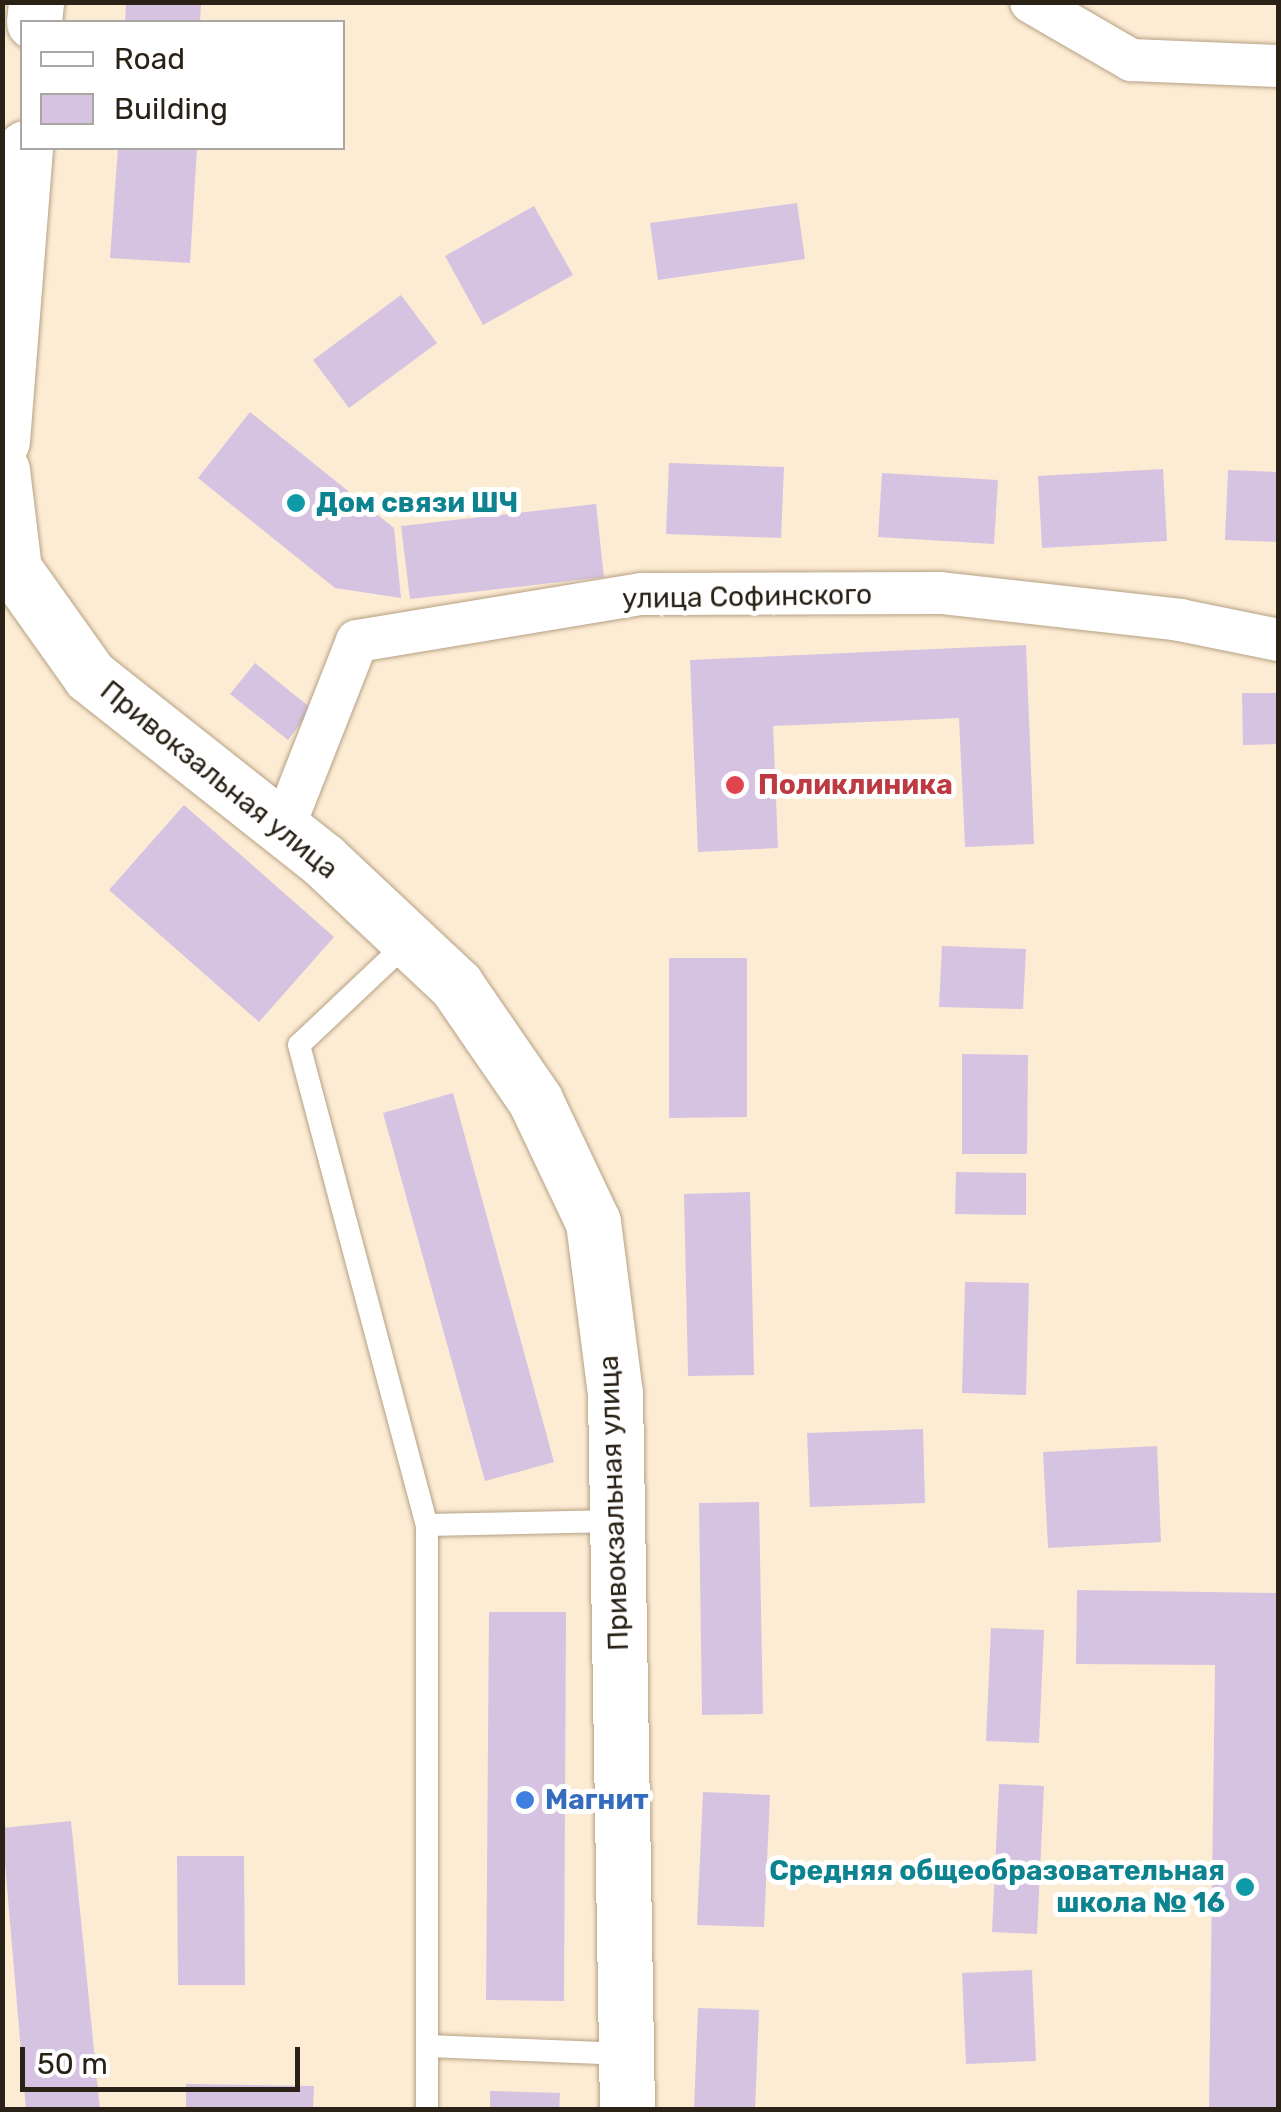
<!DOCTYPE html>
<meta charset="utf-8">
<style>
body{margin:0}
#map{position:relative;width:1281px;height:2112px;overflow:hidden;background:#fdecd4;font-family:Rubik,sans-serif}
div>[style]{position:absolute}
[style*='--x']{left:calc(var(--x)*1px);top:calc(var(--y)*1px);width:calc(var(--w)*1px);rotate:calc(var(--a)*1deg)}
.building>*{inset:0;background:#d6c3e1}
.roads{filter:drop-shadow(0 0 2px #b5a184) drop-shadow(0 0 2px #b5a184)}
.service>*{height:22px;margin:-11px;padding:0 11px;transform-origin:11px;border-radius:11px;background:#fff}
.minor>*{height:42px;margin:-21px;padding:0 21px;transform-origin:21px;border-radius:21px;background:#fff}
.secondary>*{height:55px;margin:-27.5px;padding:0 27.5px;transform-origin:27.5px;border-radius:27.5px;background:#fff}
.dots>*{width:28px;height:28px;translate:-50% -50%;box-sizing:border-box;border:5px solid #fff;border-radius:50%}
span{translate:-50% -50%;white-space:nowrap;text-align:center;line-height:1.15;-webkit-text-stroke:10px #fff;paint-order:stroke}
.culture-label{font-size:28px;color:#0d838f;font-weight:700}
.left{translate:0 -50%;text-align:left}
.right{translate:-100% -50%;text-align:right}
.street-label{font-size:28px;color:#2a2217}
.health-label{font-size:28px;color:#be3a42;font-weight:700}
.shop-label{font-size:28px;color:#366cbe;font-weight:700}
.frame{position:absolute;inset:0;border:5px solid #2a2217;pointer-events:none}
.legend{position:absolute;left:20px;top:20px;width:325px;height:130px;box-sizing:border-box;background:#fff;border:2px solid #aaa7a2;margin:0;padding:12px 18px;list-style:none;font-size:30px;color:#2a2217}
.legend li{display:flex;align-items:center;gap:20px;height:50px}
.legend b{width:50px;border:2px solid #aaa7a2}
.scale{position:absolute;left:20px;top:2047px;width:280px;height:45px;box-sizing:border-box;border:5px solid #2a2217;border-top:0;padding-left:12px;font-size:30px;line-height:35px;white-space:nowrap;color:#2a2217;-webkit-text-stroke:8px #fff;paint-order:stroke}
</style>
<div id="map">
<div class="building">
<i style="clip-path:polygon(126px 2px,201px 2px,200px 22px,125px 22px)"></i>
<i style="clip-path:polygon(118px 148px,197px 148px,190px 263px,110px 258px)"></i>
<i style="clip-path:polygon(797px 203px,805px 259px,658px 280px,650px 223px)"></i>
<i style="clip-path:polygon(534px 206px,573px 275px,483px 325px,445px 256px)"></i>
<i style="clip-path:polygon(401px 295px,437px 343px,349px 408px,313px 360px)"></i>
<i style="clip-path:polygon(250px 412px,394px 528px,401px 598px,335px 588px,198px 478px)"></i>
<i style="clip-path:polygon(669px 463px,784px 467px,781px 538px,666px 534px)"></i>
<i style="clip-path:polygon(1163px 469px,1167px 541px,1042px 548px,1038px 476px)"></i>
<i style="clip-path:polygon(1228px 470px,1278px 472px,1278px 542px,1225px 540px)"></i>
<i style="clip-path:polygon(882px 473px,998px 480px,994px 544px,878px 537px)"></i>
<i style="clip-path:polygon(596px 504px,604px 577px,410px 599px,401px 526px)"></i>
<i style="clip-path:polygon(1026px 645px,1034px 844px,965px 847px,959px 718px,773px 726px,778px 848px,698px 852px,690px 660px)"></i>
<i style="clip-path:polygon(255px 663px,312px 709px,288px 740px,230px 694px)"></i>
<i style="clip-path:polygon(1242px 693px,1278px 693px,1278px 744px,1243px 745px)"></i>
<i style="clip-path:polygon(184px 805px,334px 937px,259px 1022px,109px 890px)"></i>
<i style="clip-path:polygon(942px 946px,1026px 949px,1023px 1009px,939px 1007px)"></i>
<i style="clip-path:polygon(669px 958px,747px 958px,747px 1117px,669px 1118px)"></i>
<i style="clip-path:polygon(962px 1054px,1028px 1055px,1027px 1154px,962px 1154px)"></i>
<i style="clip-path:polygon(453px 1093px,554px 1462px,485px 1481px,383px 1113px)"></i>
<i style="clip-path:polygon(956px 1172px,1026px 1173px,1026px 1215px,955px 1214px)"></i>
<i style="clip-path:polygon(750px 1192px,754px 1375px,688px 1376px,684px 1194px)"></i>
<i style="clip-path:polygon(965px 1282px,1029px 1283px,1026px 1395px,962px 1393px)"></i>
<i style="clip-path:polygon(923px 1429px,925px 1503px,810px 1507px,807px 1433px)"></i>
<i style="clip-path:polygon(1157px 1446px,1161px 1542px,1048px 1548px,1043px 1452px)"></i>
<i style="clip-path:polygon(759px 1502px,763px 1714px,702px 1715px,699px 1503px)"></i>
<i style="clip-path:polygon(1077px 1590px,1278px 1593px,1278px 2110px,1209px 2110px,1215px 1665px,1076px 1664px)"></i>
<i style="clip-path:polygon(489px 1612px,566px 1612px,564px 2001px,486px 2000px)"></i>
<i style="clip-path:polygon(991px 1628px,1044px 1630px,1039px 1743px,986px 1741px)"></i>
<i style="clip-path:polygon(999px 1784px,1044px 1786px,1037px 1934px,992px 1932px)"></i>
<i style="clip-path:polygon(703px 1792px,770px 1795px,764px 1927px,697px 1925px)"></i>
<i style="clip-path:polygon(71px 1821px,100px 2110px,26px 2110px,2px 1828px)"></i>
<i style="clip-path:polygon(177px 1856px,244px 1856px,245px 1985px,178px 1985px)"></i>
<i style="clip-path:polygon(1032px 1970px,1036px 2061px,966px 2064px,962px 1973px)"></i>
<i style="clip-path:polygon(698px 2008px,759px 2010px,755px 2110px,694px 2110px)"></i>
<i style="clip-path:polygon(186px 2084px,314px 2086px,313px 2110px,186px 2110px)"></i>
<i style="clip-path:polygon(490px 2091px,560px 2093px,559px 2110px,490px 2110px)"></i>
</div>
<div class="roads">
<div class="service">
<i style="--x:409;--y:941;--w:151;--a:136.6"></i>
<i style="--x:299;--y:1045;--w:497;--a:75.1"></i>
<i style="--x:617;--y:1521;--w:190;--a:178.8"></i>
<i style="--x:427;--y:1525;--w:521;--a:90"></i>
<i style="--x:427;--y:2046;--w:200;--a:2.3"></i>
<i style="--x:427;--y:2110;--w:64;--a:-90"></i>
</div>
<div class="minor">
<i style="--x:1031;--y:2;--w:116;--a:30.1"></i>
<i style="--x:1131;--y:60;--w:147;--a:2.3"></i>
<i style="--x:283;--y:829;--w:202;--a:-68.5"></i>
<i style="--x:357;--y:641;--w:289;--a:-9.4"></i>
<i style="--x:642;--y:594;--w:299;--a:-0.2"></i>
<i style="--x:941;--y:593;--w:241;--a:6.4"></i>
<i style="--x:1180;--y:620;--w:100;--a:11.5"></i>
</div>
<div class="secondary">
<i style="--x:34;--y:22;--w:20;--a:-84"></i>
<i style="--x:2;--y:441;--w:294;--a:-85.5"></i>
<i style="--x:2;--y:470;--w:100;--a:83.1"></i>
<i style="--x:14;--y:569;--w:131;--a:54.6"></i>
<i style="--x:90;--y:676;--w:297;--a:38.3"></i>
<i style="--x:323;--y:860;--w:183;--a:43.2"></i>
<i style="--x:456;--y:985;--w:140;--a:55.5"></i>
<i style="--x:535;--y:1100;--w:135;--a:64.6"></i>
<i style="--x:593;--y:1222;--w:173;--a:82.7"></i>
<i style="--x:615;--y:1394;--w:716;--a:89.04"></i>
</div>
</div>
<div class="dots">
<i style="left:296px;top:503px;background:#0f9aa8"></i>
<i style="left:735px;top:785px;background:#e0444e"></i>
<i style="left:525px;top:1800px;background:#3f7fe0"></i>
<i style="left:1245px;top:1887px;background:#0f9aa8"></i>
</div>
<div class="culture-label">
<span class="left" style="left:316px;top:503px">Дом связи ШЧ</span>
<span class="right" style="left:1225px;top:1887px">Средняя общеобразовательная<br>школа № 16</span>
</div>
<div class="street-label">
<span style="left:747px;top:597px;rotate:-1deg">улица Софинского</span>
<span style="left:219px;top:780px;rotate:39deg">Привокзальная улица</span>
<span style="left:614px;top:1503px;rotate:-92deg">Привокзальная улица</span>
</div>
<div class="health-label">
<span class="left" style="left:758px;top:785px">Поликлиника</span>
</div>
<div class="shop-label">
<span class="left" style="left:545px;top:1800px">Магнит</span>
</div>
<div class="frame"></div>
<ul class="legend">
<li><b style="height:12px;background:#fff"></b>Road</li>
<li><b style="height:28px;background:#d6c3e1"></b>Building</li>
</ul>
<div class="scale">50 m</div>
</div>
